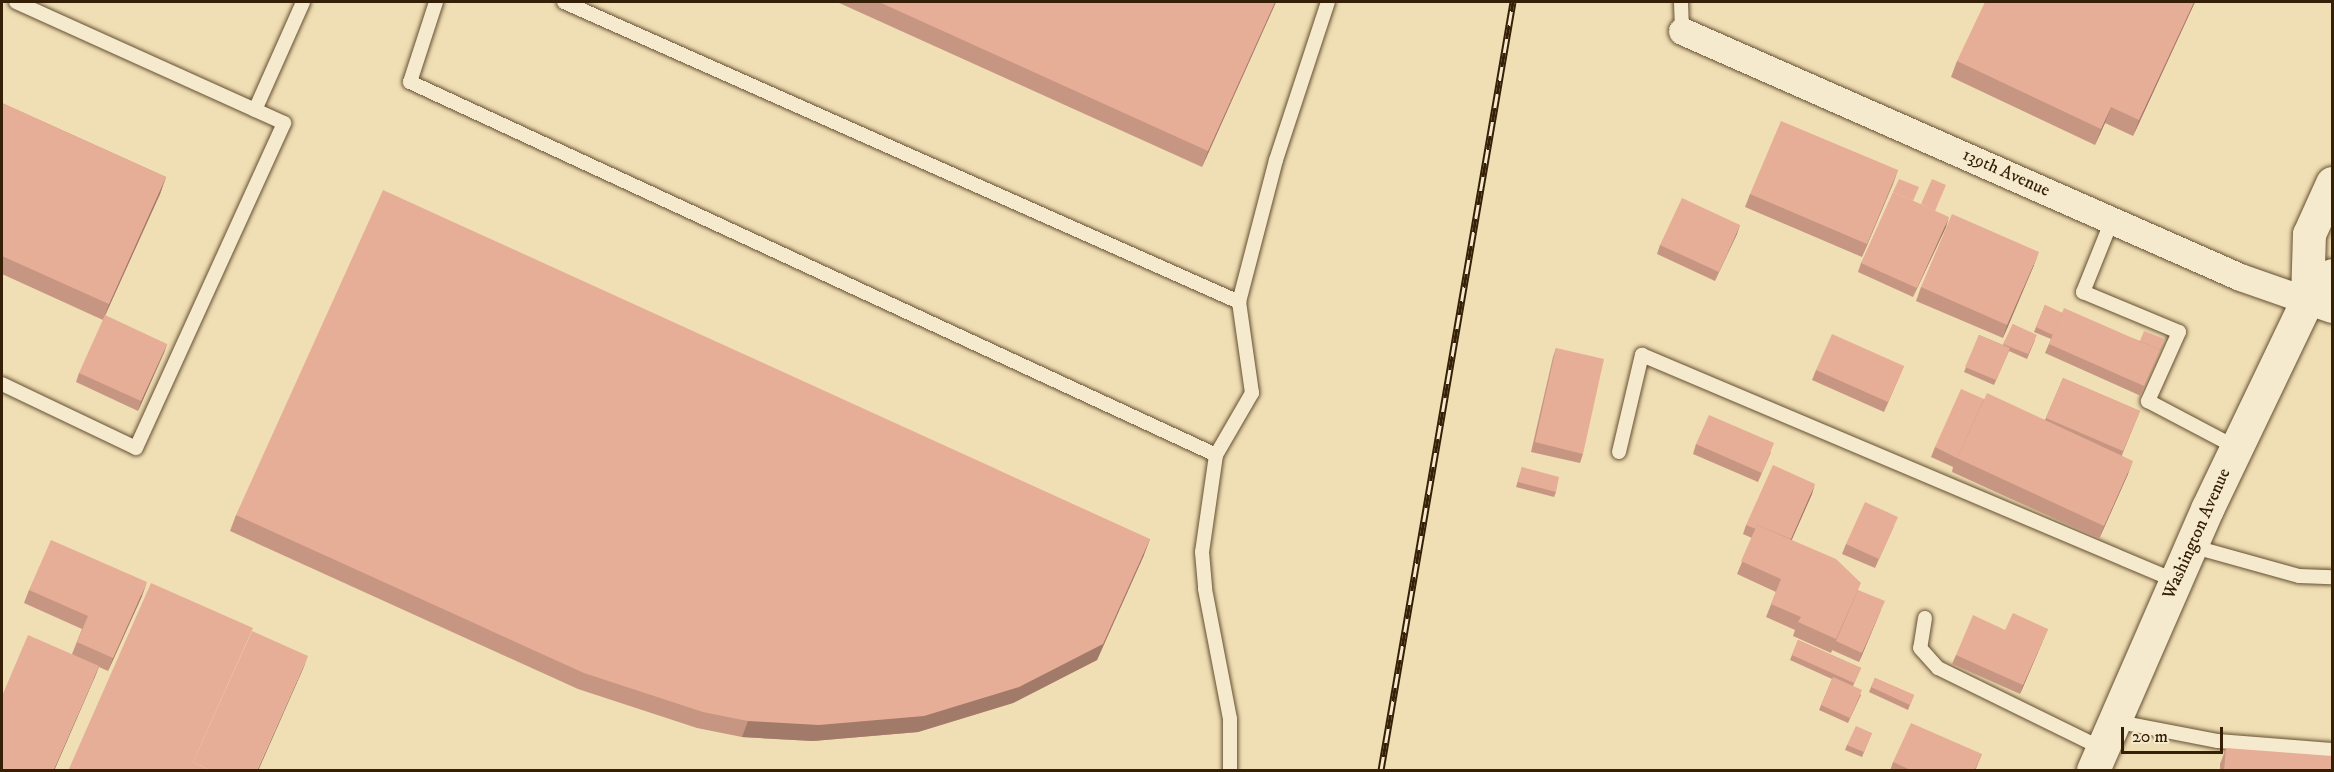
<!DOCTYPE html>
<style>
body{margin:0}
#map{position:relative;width:2334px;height:772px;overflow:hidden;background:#f0deb4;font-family:"IM FELL DW Pica",serif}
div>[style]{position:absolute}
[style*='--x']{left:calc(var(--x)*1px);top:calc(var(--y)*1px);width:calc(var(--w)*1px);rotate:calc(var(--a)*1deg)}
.roads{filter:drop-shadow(0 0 2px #645032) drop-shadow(0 0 2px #645032)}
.service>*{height:14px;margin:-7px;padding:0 7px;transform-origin:7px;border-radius:7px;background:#f5eace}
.minor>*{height:27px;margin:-13.5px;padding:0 13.5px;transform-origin:13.5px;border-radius:13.5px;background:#f5eace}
.secondary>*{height:33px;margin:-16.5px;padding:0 16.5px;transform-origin:16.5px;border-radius:16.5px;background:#f5eace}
.rail>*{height:7px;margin-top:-3.5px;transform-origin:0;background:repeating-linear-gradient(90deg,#f5eace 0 14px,#352007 0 28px);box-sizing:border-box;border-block:2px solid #352007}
.wall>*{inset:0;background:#c79682}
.shaded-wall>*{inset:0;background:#a27a6a}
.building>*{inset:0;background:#e7ae97}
span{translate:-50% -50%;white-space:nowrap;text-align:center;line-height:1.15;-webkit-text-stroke:4.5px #f5eace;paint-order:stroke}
.street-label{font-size:18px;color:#352007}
.frame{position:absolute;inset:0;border:3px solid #352007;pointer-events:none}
.scale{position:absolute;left:2121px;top:727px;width:102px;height:27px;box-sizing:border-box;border:3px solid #352007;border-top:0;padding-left:8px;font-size:18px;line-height:21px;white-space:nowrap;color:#352007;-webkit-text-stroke:4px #f5eace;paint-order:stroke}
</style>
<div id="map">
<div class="roads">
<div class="service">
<i style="--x:436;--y:2;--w:84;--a:108"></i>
<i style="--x:410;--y:82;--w:888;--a:24.83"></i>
<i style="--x:1216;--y:455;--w:72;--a:-59.9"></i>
<i style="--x:1252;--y:393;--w:92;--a:-98.1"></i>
<i style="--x:1239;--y:302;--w:147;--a:-75.4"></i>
<i style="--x:1276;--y:160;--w:166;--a:-71.8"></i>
<i style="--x:564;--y:2;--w:739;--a:23.96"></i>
<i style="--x:1681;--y:2;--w:29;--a:88"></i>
<i style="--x:255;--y:110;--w:118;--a:-66"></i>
<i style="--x:2112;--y:220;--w:78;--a:111.9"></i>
<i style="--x:2083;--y:292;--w:104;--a:22.6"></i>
<i style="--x:2179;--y:332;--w:76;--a:114.2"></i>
<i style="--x:2148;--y:401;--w:101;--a:27.8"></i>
<i style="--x:2;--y:384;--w:148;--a:25.5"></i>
<i style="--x:136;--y:448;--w:357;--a:-65.5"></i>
<i style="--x:284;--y:123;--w:294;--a:-155.7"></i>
<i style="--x:1619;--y:452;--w:100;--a:-76.7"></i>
<i style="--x:1642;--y:355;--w:580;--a:22.94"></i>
<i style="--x:1216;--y:455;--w:98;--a:98.2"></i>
<i style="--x:1202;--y:552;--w:37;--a:85"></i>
<i style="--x:1205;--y:589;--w:132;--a:79.1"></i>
<i style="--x:1230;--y:719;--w:51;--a:90"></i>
<i style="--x:2191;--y:546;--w:112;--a:15.5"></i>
<i style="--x:2299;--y:576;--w:33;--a:2"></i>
<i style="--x:1925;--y:618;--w:30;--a:99"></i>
<i style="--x:1920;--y:648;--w:27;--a:48"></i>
<i style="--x:1938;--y:668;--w:184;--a:26.1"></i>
<i style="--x:2114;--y:721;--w:106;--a:10.9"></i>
<i style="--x:2218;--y:741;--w:114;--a:4.5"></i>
</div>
<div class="minor">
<i style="--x:1682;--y:31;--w:610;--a:23.79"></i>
<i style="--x:2240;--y:277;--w:97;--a:19.2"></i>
</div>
<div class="secondary">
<i style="--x:2307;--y:300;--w:66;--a:-88.3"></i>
<i style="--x:2309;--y:234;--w:56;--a:-65.7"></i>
<i style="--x:2093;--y:770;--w:285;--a:-66.4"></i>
<i style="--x:2207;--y:509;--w:232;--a:-64.4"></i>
<i style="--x:2307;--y:300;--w:35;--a:-45"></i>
</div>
</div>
<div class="rail">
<i style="--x:1381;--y:770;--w:779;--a:-80.25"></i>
</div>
<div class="wall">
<i style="clip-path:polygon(837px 2px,1276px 2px,1202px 167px)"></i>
<i style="clip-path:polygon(2195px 2px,2133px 136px,2105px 123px,2095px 145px,1951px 77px,1957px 61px)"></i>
<i style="clip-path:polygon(2px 103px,166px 177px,160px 194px,103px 320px,2px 274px)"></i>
<i style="clip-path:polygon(1898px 170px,1862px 257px,1745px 207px,1750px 194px)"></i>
<i style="clip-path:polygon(1913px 201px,1935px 211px,1946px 227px,1913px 297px,1858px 272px,1861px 263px)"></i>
<i style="clip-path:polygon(1740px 225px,1715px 281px,1657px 254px,1660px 245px)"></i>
<i style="clip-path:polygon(2034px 265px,2003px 338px,1916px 301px,1921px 287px)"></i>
<i style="clip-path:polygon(2045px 305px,2062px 313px,2140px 341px,2165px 339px,2141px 396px,2045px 353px,2051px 339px,2034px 332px)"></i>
<i style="clip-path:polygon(2013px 324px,2035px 340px,2027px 359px,2009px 351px,1994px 385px,1964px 372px,1979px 335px,2003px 345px)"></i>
<i style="clip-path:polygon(167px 344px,138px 411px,76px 382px,79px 373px)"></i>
<i style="clip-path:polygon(1556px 348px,1583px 454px,1580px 463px,1531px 452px,1553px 357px)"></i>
<i style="clip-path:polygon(1904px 366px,1884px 412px,1812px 380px,1816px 370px)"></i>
<i style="clip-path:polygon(2063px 378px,2140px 411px,2122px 455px,2128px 474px,2099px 539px,1952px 472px,1953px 467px,1931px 457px,1935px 447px,1984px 399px,2045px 420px)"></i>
<i style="clip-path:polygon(1696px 444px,1771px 452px,1758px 482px,1693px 454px)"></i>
<i style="clip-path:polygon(1522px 467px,1556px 492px,1554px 497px,1516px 487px)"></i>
<i style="clip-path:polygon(1812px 494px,1791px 540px,1858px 590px,1881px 610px,1859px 662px,1832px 650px,1834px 646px,1831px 653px,1793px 636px,1795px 630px,1766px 617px,1776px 592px,1737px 574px,1752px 538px,1743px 534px,1746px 525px)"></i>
<i style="clip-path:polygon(236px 515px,1144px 555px,1097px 660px,1013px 703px,918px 732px,813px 741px,742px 737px,697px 728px,578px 689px,230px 531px)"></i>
<i style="clip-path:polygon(1894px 526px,1875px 568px,1842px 554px,1846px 544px)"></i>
<i style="clip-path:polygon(29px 590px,142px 596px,108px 671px,99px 667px,94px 679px,72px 654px,82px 629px,24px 603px)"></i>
<i style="clip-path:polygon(2048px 629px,2020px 694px,1952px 664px,1956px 655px,2005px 630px)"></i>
<i style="clip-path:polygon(1798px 640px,1861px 668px,1853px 686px,1861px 695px,1848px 723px,1819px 710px,1832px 679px,1790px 660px)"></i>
<i style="clip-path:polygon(1875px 678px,1914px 695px,1908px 710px,1869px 692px)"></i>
<i style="clip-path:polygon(1872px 733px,1862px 757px,1845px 750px,1847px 745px)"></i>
<i style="clip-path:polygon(2226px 748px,2332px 771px,2220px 771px,2220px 764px)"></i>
<i style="clip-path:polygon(1982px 754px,1975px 771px,1890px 771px,1893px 762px)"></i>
</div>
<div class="shaded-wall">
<i style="clip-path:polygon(1275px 2px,1276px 2px,1202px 167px,1208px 151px)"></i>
<i style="clip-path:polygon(2194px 2px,2195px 2px,2133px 136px,2139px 120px)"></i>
<i style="clip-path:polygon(2111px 107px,2105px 123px,2095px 145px,2101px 129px)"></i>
<i style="clip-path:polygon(1898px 170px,1893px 184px,1862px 257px,1867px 244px)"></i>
<i style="clip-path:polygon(166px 177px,160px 194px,103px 320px,109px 304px)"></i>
<i style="clip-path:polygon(1949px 217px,1946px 227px,1913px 297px,1917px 288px)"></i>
<i style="clip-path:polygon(1740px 225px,1737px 234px,1715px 281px,1719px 272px)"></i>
<i style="clip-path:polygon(2039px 252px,2034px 265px,2003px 338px,2007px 325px)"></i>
<i style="clip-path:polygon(167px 344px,164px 353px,138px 411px,141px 401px)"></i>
<i style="clip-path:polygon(2133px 461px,2128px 474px,2099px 539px,2104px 526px)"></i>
<i style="clip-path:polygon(1815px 484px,1812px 494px,1786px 553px,1789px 543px)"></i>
<i style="clip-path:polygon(1150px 539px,1144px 555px,1097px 660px,1013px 703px,918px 732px,813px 741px,742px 737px,748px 721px)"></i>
<i style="clip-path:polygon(147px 582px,142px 596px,108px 671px,113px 658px)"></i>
<i style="clip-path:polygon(1885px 601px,1881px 610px,1859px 662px,1862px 653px)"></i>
<i style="clip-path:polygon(2048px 629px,2044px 638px,2020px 694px,2023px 685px)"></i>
<i style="clip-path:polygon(308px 656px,303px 669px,258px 771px,257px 771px)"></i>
<i style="clip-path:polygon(99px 666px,94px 679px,54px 771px,53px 771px)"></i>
</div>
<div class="building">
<i style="clip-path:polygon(879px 2px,1275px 2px,1208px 151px)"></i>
<i style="clip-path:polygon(1985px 2px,2194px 2px,2139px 120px,2111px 107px,2101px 129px,1957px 61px)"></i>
<i style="clip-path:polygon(2px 103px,166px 177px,109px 304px,2px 256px)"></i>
<i style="clip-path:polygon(1781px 121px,1898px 170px,1867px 244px,1750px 194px)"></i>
<i style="clip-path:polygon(1899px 179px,1919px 187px,1913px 201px,1893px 192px)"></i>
<i style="clip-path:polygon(1932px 179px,1946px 185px,1935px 211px,1921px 204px)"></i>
<i style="clip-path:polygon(383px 190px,1150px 539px,1103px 644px,1019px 687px,924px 716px,819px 725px,748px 721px,703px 712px,584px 673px,236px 515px)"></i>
<i style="clip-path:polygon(1893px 192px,1949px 217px,1917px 288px,1861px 263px)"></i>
<i style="clip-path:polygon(1682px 198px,1740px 225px,1719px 272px,1660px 245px)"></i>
<i style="clip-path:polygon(1952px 214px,2039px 252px,2007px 325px,1921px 287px)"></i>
<i style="clip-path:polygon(2045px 305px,2062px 313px,2053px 335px,2036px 327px)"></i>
<i style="clip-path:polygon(2064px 308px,2160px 350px,2144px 386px,2049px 344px)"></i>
<i style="clip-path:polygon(105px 315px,167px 344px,141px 401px,79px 373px)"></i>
<i style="clip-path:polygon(2013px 324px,2037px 335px,2028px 354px,2003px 344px)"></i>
<i style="clip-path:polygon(2144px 331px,2165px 339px,2158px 354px,2160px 350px,2140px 341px)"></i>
<i style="clip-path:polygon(1832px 334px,1904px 366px,1888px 402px,1816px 370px)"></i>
<i style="clip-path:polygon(1979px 335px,2010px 348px,1996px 380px,1965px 367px)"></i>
<i style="clip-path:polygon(1556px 348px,1604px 359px,1583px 454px,1535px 442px)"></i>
<i style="clip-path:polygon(2063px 378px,2140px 411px,2123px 451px,2046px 418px)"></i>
<i style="clip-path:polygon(1961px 389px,1984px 399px,1957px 458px,1935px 447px)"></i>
<i style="clip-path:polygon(1987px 393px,2133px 461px,2104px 526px,1957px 458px)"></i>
<i style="clip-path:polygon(1709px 415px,1774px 443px,1762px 473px,1696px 444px)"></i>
<i style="clip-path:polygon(1773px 465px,1815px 484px,1791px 539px,1757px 525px,1756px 529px,1746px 525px)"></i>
<i style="clip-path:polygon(1522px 467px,1559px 477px,1556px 492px,1518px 482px)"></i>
<i style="clip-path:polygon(1865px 502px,1898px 517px,1879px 559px,1846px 544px)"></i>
<i style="clip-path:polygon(1757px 525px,1836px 559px,1861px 583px,1836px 639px,1798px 622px,1801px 617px,1771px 604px,1781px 579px,1741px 561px)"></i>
<i style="clip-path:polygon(51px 540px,147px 582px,113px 658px,77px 642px,88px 616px,29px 590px)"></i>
<i style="clip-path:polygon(151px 583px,253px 628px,193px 762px,212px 771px,68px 771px)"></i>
<i style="clip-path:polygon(1858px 590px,1885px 601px,1862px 653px,1836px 641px)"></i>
<i style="clip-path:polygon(2013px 613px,2048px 629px,2023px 685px,1956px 655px,1973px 615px,2005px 630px)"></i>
<i style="clip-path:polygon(252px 631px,308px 656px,257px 770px,258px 771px,212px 771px,193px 762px)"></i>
<i style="clip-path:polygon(28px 635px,99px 666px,53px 771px,2px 771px,2px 696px)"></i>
<i style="clip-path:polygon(1798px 640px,1861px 668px,1854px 683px,1792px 655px)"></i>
<i style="clip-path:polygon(1833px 677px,1862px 690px,1850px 718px,1821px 705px)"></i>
<i style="clip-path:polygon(1875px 678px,1914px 695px,1910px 705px,1871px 687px)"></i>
<i style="clip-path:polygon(1911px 723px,1982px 754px,1974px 771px,1913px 771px,1893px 762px)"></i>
<i style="clip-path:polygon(1856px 726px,1872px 733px,1864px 752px,1847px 745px)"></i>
<i style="clip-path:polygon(2226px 748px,2332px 756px,2332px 771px,2224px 771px)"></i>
</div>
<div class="street-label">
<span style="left:2006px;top:173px;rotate:24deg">139th Avenue</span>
<span style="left:2197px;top:534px;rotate:-66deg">Washington Avenue</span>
</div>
<div class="frame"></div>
<div class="scale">20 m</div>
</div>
